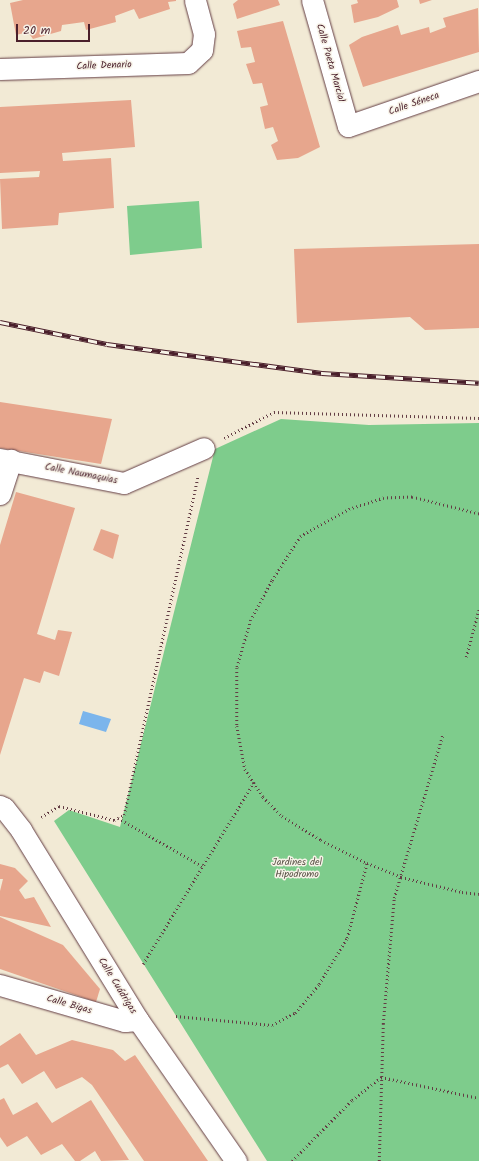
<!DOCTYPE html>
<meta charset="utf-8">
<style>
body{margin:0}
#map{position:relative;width:479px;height:1161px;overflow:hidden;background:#f2ead5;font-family:Kalam,sans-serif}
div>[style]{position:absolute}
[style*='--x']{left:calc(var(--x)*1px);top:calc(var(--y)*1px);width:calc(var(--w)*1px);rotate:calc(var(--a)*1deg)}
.green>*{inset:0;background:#7ecc8c}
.water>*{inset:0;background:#7bb5ec}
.building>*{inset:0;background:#e7a68d}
.path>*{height:2.5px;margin-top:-1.25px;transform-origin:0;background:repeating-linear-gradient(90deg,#633d44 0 1px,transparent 0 4px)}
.roads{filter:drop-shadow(0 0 1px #633d44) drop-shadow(0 0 1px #633d44)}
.minor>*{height:21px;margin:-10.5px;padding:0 10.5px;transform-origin:10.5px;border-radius:10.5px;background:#fff}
.rail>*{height:4.5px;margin-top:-2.25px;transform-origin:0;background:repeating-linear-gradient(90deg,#f7f3e8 0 9px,#4a1f2b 0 18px);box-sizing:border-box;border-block:1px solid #4a1f2b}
span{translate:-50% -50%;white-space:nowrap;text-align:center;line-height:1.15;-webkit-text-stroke:3px #f7f3e8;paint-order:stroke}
.street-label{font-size:10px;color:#4a1f2b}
.park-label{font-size:10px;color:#5a5348}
.scale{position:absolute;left:16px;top:24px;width:74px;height:18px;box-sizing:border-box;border:2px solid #4a1f2b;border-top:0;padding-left:5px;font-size:12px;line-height:14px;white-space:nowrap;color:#4a1f2b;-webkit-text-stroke:3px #f7f3e8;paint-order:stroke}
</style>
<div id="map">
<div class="green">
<i style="clip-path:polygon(199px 201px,202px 248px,130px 255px,127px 206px)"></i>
<i style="clip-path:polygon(281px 419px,369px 425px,479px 423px,479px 1161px,267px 1161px,54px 821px,69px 810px,120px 827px,215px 449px)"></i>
</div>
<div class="water">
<i style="clip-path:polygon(83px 711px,111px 719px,106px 732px,79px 724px)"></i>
</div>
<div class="building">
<i style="clip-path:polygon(23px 0,176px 0,176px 1px,168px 2px,170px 9px,139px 19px,134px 9px,115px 16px,116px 22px,86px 30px,84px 22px,62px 25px,61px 31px,33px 39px,28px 32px,16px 35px,10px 3px)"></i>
<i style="clip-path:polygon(238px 0,278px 0,280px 5px,237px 19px,233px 4px)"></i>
<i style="clip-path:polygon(357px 0,397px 0,399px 7px,378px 17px,354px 23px,351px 5px,358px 3px)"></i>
<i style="clip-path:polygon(419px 0,432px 0,420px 4px)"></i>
<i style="clip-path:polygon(478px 8px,479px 52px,363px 87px,349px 45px,362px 37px,398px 25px,401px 35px,429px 27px,430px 33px,446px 27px,443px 18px)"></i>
<i style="clip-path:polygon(283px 21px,320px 147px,298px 158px,277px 160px,271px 145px,278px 141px,273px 127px,265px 129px,260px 107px,268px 105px,262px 83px,253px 84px,246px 64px,255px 62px,251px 47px,241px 48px,237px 31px)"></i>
<i style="clip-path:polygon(131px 100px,135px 147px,62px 153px,63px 161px,111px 158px,114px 208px,59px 213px,58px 225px,2px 229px,0 179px,39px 177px,40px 171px,0 173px,0 107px)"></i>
<i style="clip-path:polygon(479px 244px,479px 328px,425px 330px,410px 317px,297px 323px,294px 249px)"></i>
<i style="clip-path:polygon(0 402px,112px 419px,101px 464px,0 448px)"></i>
<i style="clip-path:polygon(16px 492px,75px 508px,37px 634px,55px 640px,58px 630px,72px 632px,59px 676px,44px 671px,40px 683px,24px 678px,0 755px,0 545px)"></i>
<i style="clip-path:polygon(101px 529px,119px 535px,113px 559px,93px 550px)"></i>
<i style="clip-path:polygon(0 864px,15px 868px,28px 881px,19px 890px,25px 899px,34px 897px,51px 927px,0 916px,0 891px,3px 879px,0 879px)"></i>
<i style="clip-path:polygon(0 917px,63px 945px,100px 989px,96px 1002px,0 969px)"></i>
<i style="clip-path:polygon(20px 1033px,36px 1055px,72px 1040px,113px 1050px,125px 1061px,135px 1055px,208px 1161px,144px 1161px,92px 1085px,82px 1077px,56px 1089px,44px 1071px,22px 1084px,8px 1064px,0 1068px,0 1046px)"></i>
<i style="clip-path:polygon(4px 1098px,13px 1115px,37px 1102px,52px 1123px,91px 1100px,129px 1160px,101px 1161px,95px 1151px,80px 1161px,75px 1161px,62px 1144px,41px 1155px,27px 1136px,7px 1147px,0 1137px,0 1100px)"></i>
</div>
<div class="path">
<i style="--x:224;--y:438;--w:56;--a:-27.5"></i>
<i style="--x:274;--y:412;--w:205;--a:1.7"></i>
<i style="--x:479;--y:514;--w:69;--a:-165.8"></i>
<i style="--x:412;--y:497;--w:28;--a:178"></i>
<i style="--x:384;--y:498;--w:36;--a:162"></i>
<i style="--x:350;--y:509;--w:56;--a:151.1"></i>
<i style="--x:301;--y:536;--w:54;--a:122.8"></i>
<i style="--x:272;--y:581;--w:44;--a:118.3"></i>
<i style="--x:251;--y:620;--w:50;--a:106.3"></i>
<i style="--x:237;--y:668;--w:58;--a:90"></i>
<i style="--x:237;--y:726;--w:44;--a:79.5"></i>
<i style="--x:245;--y:769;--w:33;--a:57"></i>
<i style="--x:263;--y:797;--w:27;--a:45"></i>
<i style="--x:282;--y:816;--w:46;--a:31.6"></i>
<i style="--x:321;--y:840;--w:51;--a:26.6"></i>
<i style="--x:367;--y:863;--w:37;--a:22"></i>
<i style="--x:401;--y:877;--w:63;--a:13.8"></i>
<i style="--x:462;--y:892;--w:17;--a:7"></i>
<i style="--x:466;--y:657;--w:50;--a:-74.8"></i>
<i style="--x:41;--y:817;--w:21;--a:-31"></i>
<i style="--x:59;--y:806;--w:57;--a:14.3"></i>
<i style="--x:114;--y:820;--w:11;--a:-27"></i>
<i style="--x:124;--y:815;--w:347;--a:-77.7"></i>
<i style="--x:118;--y:818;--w:97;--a:29.7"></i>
<i style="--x:143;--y:964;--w:213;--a:-58.6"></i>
<i style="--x:176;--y:1016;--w:96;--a:5.4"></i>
<i style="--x:272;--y:1025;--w:26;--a:-28"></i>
<i style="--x:295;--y:1013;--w:38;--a:-50"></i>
<i style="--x:319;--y:984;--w:54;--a:-58.7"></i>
<i style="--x:347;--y:938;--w:78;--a:-75.1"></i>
<i style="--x:292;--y:1161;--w:86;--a:-45.5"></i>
<i style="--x:352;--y:1100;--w:37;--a:-38"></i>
<i style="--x:381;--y:1077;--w:100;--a:12.1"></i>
<i style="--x:379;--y:1161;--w:137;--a:-88.3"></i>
<i style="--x:383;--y:1024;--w:126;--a:-85"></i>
<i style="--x:394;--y:898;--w:171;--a:-73.4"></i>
</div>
<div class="roads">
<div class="minor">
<i style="--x:312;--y:0;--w:131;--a:74.1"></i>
<i style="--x:348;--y:126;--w:139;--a:-19"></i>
<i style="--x:0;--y:69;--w:188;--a:-1.8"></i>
<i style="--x:188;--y:63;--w:19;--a:-43"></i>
<i style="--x:202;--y:50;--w:16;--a:-83"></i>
<i style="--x:204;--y:34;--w:35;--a:-105"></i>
<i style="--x:0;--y:459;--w:126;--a:11"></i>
<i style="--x:124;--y:483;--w:87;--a:-23.6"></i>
<i style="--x:0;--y:494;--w:36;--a:-72"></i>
<i style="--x:0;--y:806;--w:4;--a:27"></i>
<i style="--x:4;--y:808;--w:28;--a:52"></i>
<i style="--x:21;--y:830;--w:223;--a:58.4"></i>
<i style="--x:138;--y:1020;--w:172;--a:55.2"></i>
<i style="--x:0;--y:985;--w:130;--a:16.1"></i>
<i style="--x:125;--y:1021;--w:13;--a:-4"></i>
</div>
</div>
<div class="rail">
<i style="--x:0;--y:322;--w:109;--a:11.6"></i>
<i style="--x:107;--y:344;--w:217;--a:7.7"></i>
<i style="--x:322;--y:373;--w:157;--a:3.6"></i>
</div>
<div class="street-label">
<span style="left:330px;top:63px;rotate:74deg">Calle Poeta Marcial</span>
<span style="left:104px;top:66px;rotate:-2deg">Calle Denario</span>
<span style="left:414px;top:104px;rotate:-19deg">Calle Séneca</span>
<span style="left:81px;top:474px;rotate:11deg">Calle Naumaquias</span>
<span style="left:117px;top:986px;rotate:58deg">Calle Cuádrigas</span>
<span style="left:69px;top:1005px;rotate:16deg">Calle Bigas</span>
</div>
<div class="park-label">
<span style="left:297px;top:868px">Jardines del<br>Hipodromo</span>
</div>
<div class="scale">20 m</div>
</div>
